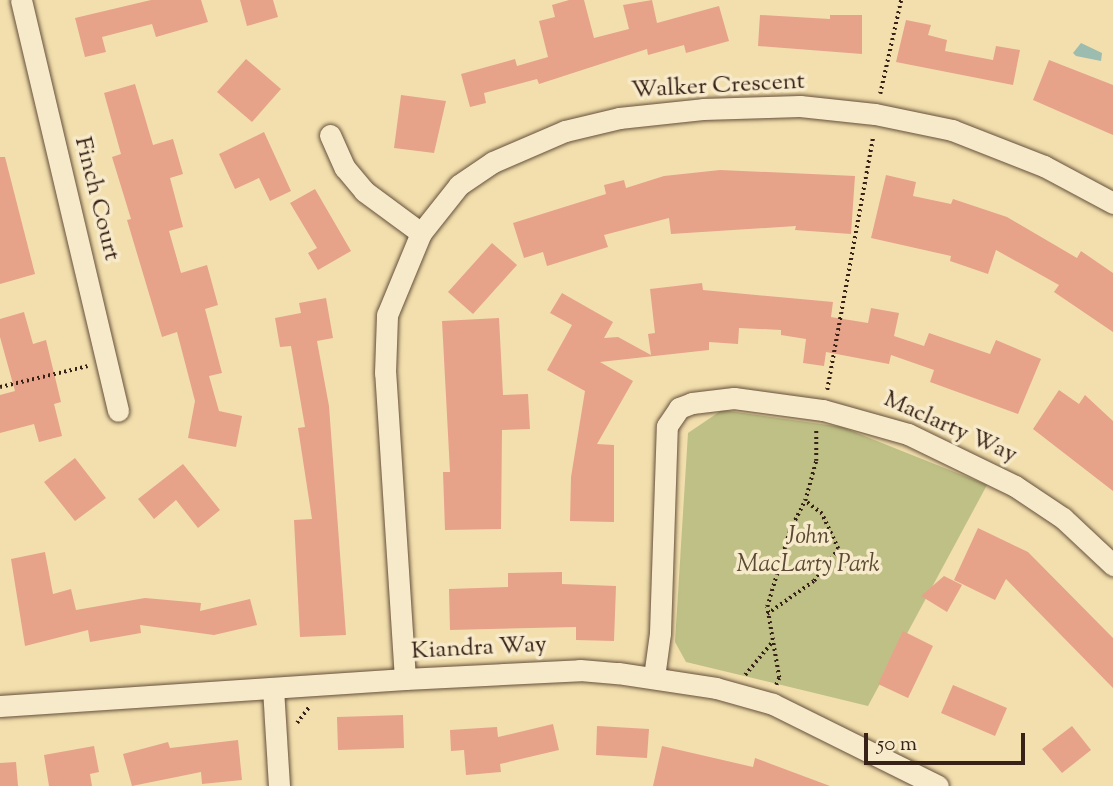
<!DOCTYPE html>
<style>
body{margin:0}
#map{position:relative;width:1113px;height:786px;overflow:hidden;background:#f2dfad;font-family:"Sorts Mill Goudy",serif}
div>[style]{position:absolute}
[style*='--x']{left:calc(var(--x)*1px);top:calc(var(--y)*1px);width:calc(var(--w)*1px);rotate:calc(var(--a)*1deg)}
.green>*{inset:0;background:#bfc086}
.water>*{inset:0;background:#9cbcaf}
.building>*{inset:0;background:#e7a28a}
.path>*{height:3.5px;margin-top:-1.75px;transform-origin:0;background:repeating-linear-gradient(90deg,#382117 0 2px,transparent 0 5.5px)}
.roads{filter:drop-shadow(0 0 2px #66503c) drop-shadow(0 0 2px #66503c)}
.minor>*{height:21px;margin:-10.5px;padding:0 10.5px;transform-origin:10.5px;border-radius:10.5px;background:#f7eaca}
span{translate:-50% -50%;white-space:nowrap;text-align:center;line-height:1.15;-webkit-text-stroke:7px #f7eaca;paint-order:stroke}
.street-label{font-size:24px;color:#382117}
.park-label{font-size:24px;color:#5a4933;font-style:italic}
.scale{position:absolute;left:864px;top:733px;width:161px;height:32px;box-sizing:border-box;border:4px solid #382117;border-top:0;padding-left:9px;font-size:21px;line-height:24px;white-space:nowrap;color:#382117;-webkit-text-stroke:5px #f7eaca;paint-order:stroke}
</style>
<div id="map">
<div class="green">
<i style="clip-path:polygon(722px 410px,842px 427px,987px 485px,868px 706px,686px 662px,675px 642px,688px 433px)"></i>
</div>
<div class="water">
<i style="clip-path:polygon(1081px 43px,1102px 53px,1101px 61px,1076px 56px,1073px 53px)"></i>
</div>
<div class="building">
<i style="clip-path:polygon(151px 0,201px 0,208px 22px,156px 37px,152px 24px,102px 37px,106px 52px,85px 57px,75px 18px)"></i>
<i style="clip-path:polygon(240px 0,273px 0,278px 17px,247px 26px)"></i>
<i style="clip-path:polygon(569px 0,584px 0,594px 38px,629px 29px,623px 5px,652px 0,657px 23px,719px 6px,729px 41px,686px 53px,684px 45px,648px 55px,647px 49px,539px 84px,537px 79px,484px 93px,486px 103px,470px 107px,461px 74px,515px 59px,517px 66px,548px 57px,539px 21px,555px 17px,552px 5px)"></i>
<i style="clip-path:polygon(760px 15px,830px 19px,830px 15px,862px 15px,862px 54px,758px 46px)"></i>
<i style="clip-path:polygon(906px 20px,931px 25px,928px 35px,947px 40px,945px 51px,993px 60px,996px 46px,1020px 50px,1013px 85px,896px 62px)"></i>
<i style="clip-path:polygon(246px 59px,281px 89px,252px 122px,217px 92px)"></i>
<i style="clip-path:polygon(1049px 60px,1113px 85px,1113px 135px,1033px 100px)"></i>
<i style="clip-path:polygon(135px 84px,153px 145px,173px 139px,183px 174px,170px 178px,183px 227px,169px 231px,181px 273px,207px 265px,218px 305px,205px 309px,222px 373px,209px 376px,219px 411px,242px 416px,236px 447px,188px 438px,195px 401px,177px 332px,162px 337px,127px 220px,131px 219px,112px 157px,121px 154px,104px 93px)"></i>
<i style="clip-path:polygon(401px 95px,446px 101px,434px 153px,394px 148px)"></i>
<i style="clip-path:polygon(264px 132px,291px 191px,270px 201px,259px 178px,235px 189px,219px 154px)"></i>
<i style="clip-path:polygon(0 157px,5px 157px,35px 274px,0 284px)"></i>
<i style="clip-path:polygon(720px 170px,855px 176px,851px 234px,795px 230px,796px 226px,671px 234px,669px 218px,604px 235px,608px 247px,547px 266px,543px 252px,524px 258px,513px 223px,606px 194px,604px 185px,624px 180px,626px 188px,664px 176px)"></i>
<i style="clip-path:polygon(886px 175px,916px 182px,913px 196px,951px 204px,953px 199px,1007px 217px,1077px 258px,1081px 251px,1113px 273px,1113px 332px,1054px 292px,1059px 285px,996px 250px,988px 274px,950px 261px,951px 256px,871px 238px)"></i>
<i style="clip-path:polygon(315px 189px,351px 251px,318px 270px,308px 253px,317px 248px,290px 203px)"></i>
<i style="clip-path:polygon(492px 243px,517px 265px,473px 314px,448px 292px)"></i>
<i style="clip-path:polygon(702px 283px,703px 290px,833px 302px,831px 317px,868px 323px,871px 308px,899px 313px,894px 336px,924px 346px,929px 333px,990px 354px,996px 340px,1041px 359px,1018px 414px,930px 382px,934px 370px,891px 355px,889px 364px,826px 352px,824px 366px,803px 363px,806px 339px,781px 335px,781px 330px,739px 328px,738px 344px,709px 342px,709px 350px,600px 362px,633px 381px,597px 444px,614px 445px,614px 522px,570px 521px,571px 477px,585px 391px,547px 370px,572px 325px,550px 313px,562px 293px,613px 322px,604px 338px,618px 337px,651px 355px,648px 334px,655px 333px,650px 289px)"></i>
<i style="clip-path:polygon(326px 298px,333px 338px,317px 341px,329px 406px,346px 635px,300px 637px,294px 520px,312px 519px,298px 428px,305px 427px,291px 346px,280px 347px,275px 318px,301px 313px,299px 303px)"></i>
<i style="clip-path:polygon(24px 312px,33px 344px,46px 340px,61px 402px,54px 404px,62px 436px,39px 442px,34px 424px,0 433px,0 395px,15px 391px,0 337px,0 319px)"></i>
<i style="clip-path:polygon(499px 318px,503px 395px,528px 394px,530px 429px,502px 430px,501px 529px,445px 530px,443px 472px,450px 472px,442px 321px)"></i>
<i style="clip-path:polygon(1059px 390px,1079px 404px,1085px 395px,1113px 421px,1113px 491px,1033px 429px)"></i>
<i style="clip-path:polygon(75px 458px,106px 498px,75px 521px,44px 482px)"></i>
<i style="clip-path:polygon(183px 464px,220px 510px,198px 528px,176px 500px,154px 519px,138px 499px)"></i>
<i style="clip-path:polygon(978px 528px,1028px 552px,1113px 638px,1113px 688px,1006px 579px,995px 600px,954px 580px)"></i>
<i style="clip-path:polygon(45px 552px,53px 594px,71px 589px,76px 610px,145px 598px,201px 603px,200px 611px,250px 599px,257px 625px,214px 635px,140px 625px,141px 633px,90px 642px,88px 630px,25px 646px,11px 559px)"></i>
<i style="clip-path:polygon(562px 572px,562px 584px,616px 586px,614px 641px,576px 640px,576px 627px,450px 630px,449px 589px,508px 587px,508px 573px)"></i>
<i style="clip-path:polygon(944px 576px,962px 585px,947px 612px,921px 596px)"></i>
<i style="clip-path:polygon(903px 631px,933px 646px,908px 698px,878px 684px)"></i>
<i style="clip-path:polygon(953px 685px,1007px 708px,995px 736px,941px 713px)"></i>
<i style="clip-path:polygon(403px 715px,404px 748px,338px 750px,337px 717px)"></i>
<i style="clip-path:polygon(553px 724px,559px 750px,500px 764px,501px 772px,466px 775px,464px 750px,451px 751px,450px 730px,497px 727px,498px 737px)"></i>
<i style="clip-path:polygon(597px 726px,649px 729px,647px 758px,596px 755px)"></i>
<i style="clip-path:polygon(1072px 726px,1091px 750px,1062px 773px,1042px 749px)"></i>
<i style="clip-path:polygon(238px 740px,242px 780px,202px 784px,201px 772px,132px 786px,123px 754px,168px 742px,170px 748px)"></i>
<i style="clip-path:polygon(94px 746px,99px 772px,90px 774px,92px 786px,49px 786px,44px 755px)"></i>
<i style="clip-path:polygon(662px 746px,753px 767px,755px 758px,830px 786px,653px 786px)"></i>
<i style="clip-path:polygon(16px 762px,18px 786px,0 786px,0 763px)"></i>
</div>
<div class="path">
<i style="--x:880;--y:94;--w:96;--a:-77.4"></i>
<i style="--x:0;--y:387;--w:90;--a:-13.4"></i>
<i style="--x:827;--y:390;--w:258;--a:-79.7"></i>
<i style="--x:767;--y:614;--w:57;--a:-35.1"></i>
<i style="--x:814;--y:581;--w:40;--a:-53"></i>
<i style="--x:838;--y:549;--w:38;--a:-115"></i>
<i style="--x:822;--y:514;--w:21;--a:-143"></i>
<i style="--x:745;--y:675;--w:44;--a:-50.5"></i>
<i style="--x:776;--y:685;--w:8;--a:-67"></i>
<i style="--x:779;--y:678;--w:72;--a:-99.6"></i>
<i style="--x:767;--y:607;--w:80;--a:-73.4"></i>
<i style="--x:790;--y:530;--w:33;--a:-63"></i>
<i style="--x:805;--y:501;--w:41;--a:-74.6"></i>
<i style="--x:816;--y:461;--w:30;--a:-90"></i>
<i style="--x:297;--y:723;--w:20;--a:-53"></i>
</div>
<div class="roads">
<div class="minor">
<i style="--x:21;--y:0;--w:422;--a:76.7"></i>
<i style="--x:330;--y:135;--w:36;--a:66"></i>
<i style="--x:345;--y:168;--w:30;--a:50"></i>
<i style="--x:364;--y:191;--w:71;--a:36.4"></i>
<i style="--x:654;--y:677;--w:44;--a:-82.2"></i>
<i style="--x:660;--y:633;--w:207;--a:-88.1"></i>
<i style="--x:667;--y:426;--w:22;--a:-56"></i>
<i style="--x:679;--y:408;--w:14;--a:-21"></i>
<i style="--x:692;--y:403;--w:42;--a:-6.8"></i>
<i style="--x:734;--y:398;--w:90;--a:7.7"></i>
<i style="--x:823;--y:410;--w:88;--a:15.8"></i>
<i style="--x:908;--y:434;--w:119;--a:25.9"></i>
<i style="--x:1015;--y:486;--w:58;--a:33.7"></i>
<i style="--x:1063;--y:518;--w:69;--a:43.2"></i>
<i style="--x:405;--y:679;--w:307;--a:-93.7"></i>
<i style="--x:385;--y:373;--w:58;--a:-88"></i>
<i style="--x:387;--y:315;--w:89;--a:-67.5"></i>
<i style="--x:421;--y:233;--w:61;--a:-51.6"></i>
<i style="--x:459;--y:185;--w:41;--a:-34.1"></i>
<i style="--x:493;--y:162;--w:78;--a:-23.3"></i>
<i style="--x:565;--y:131;--w:56;--a:-13.5"></i>
<i style="--x:619;--y:118;--w:84;--a:-6.1"></i>
<i style="--x:703;--y:109;--w:97;--a:-1.8"></i>
<i style="--x:800;--y:106;--w:75;--a:6.1"></i>
<i style="--x:875;--y:114;--w:79;--a:11.7"></i>
<i style="--x:952;--y:130;--w:99;--a:21.4"></i>
<i style="--x:1044;--y:166;--w:78;--a:28.2"></i>
<i style="--x:273;--y:688;--w:98;--a:86.5"></i>
<i style="--x:0;--y:706;--w:406;--a:-3.8"></i>
<i style="--x:405;--y:679;--w:175;--a:-2.9"></i>
<i style="--x:580;--y:670;--w:38;--a:5"></i>
<i style="--x:618;--y:673;--w:99;--a:8.7"></i>
<i style="--x:716;--y:688;--w:59;--a:15.7"></i>
<i style="--x:773;--y:704;--w:184;--a:26.4"></i>
</div>
</div>
<div class="street-label">
<span style="left:718px;top:87px;rotate:-3deg">Walker Crescent</span>
<span style="left:96px;top:199px;rotate:76deg">Finch Court</span>
<span style="left:950px;top:428px;rotate:24deg">Maclarty Way</span>
<span style="left:479px;top:649px;rotate:-3deg">Kiandra Way</span>
</div>
<div class="park-label">
<span style="left:808px;top:552px">John<br>MacLarty Park</span>
</div>
<div class="scale">50 m</div>
</div>
